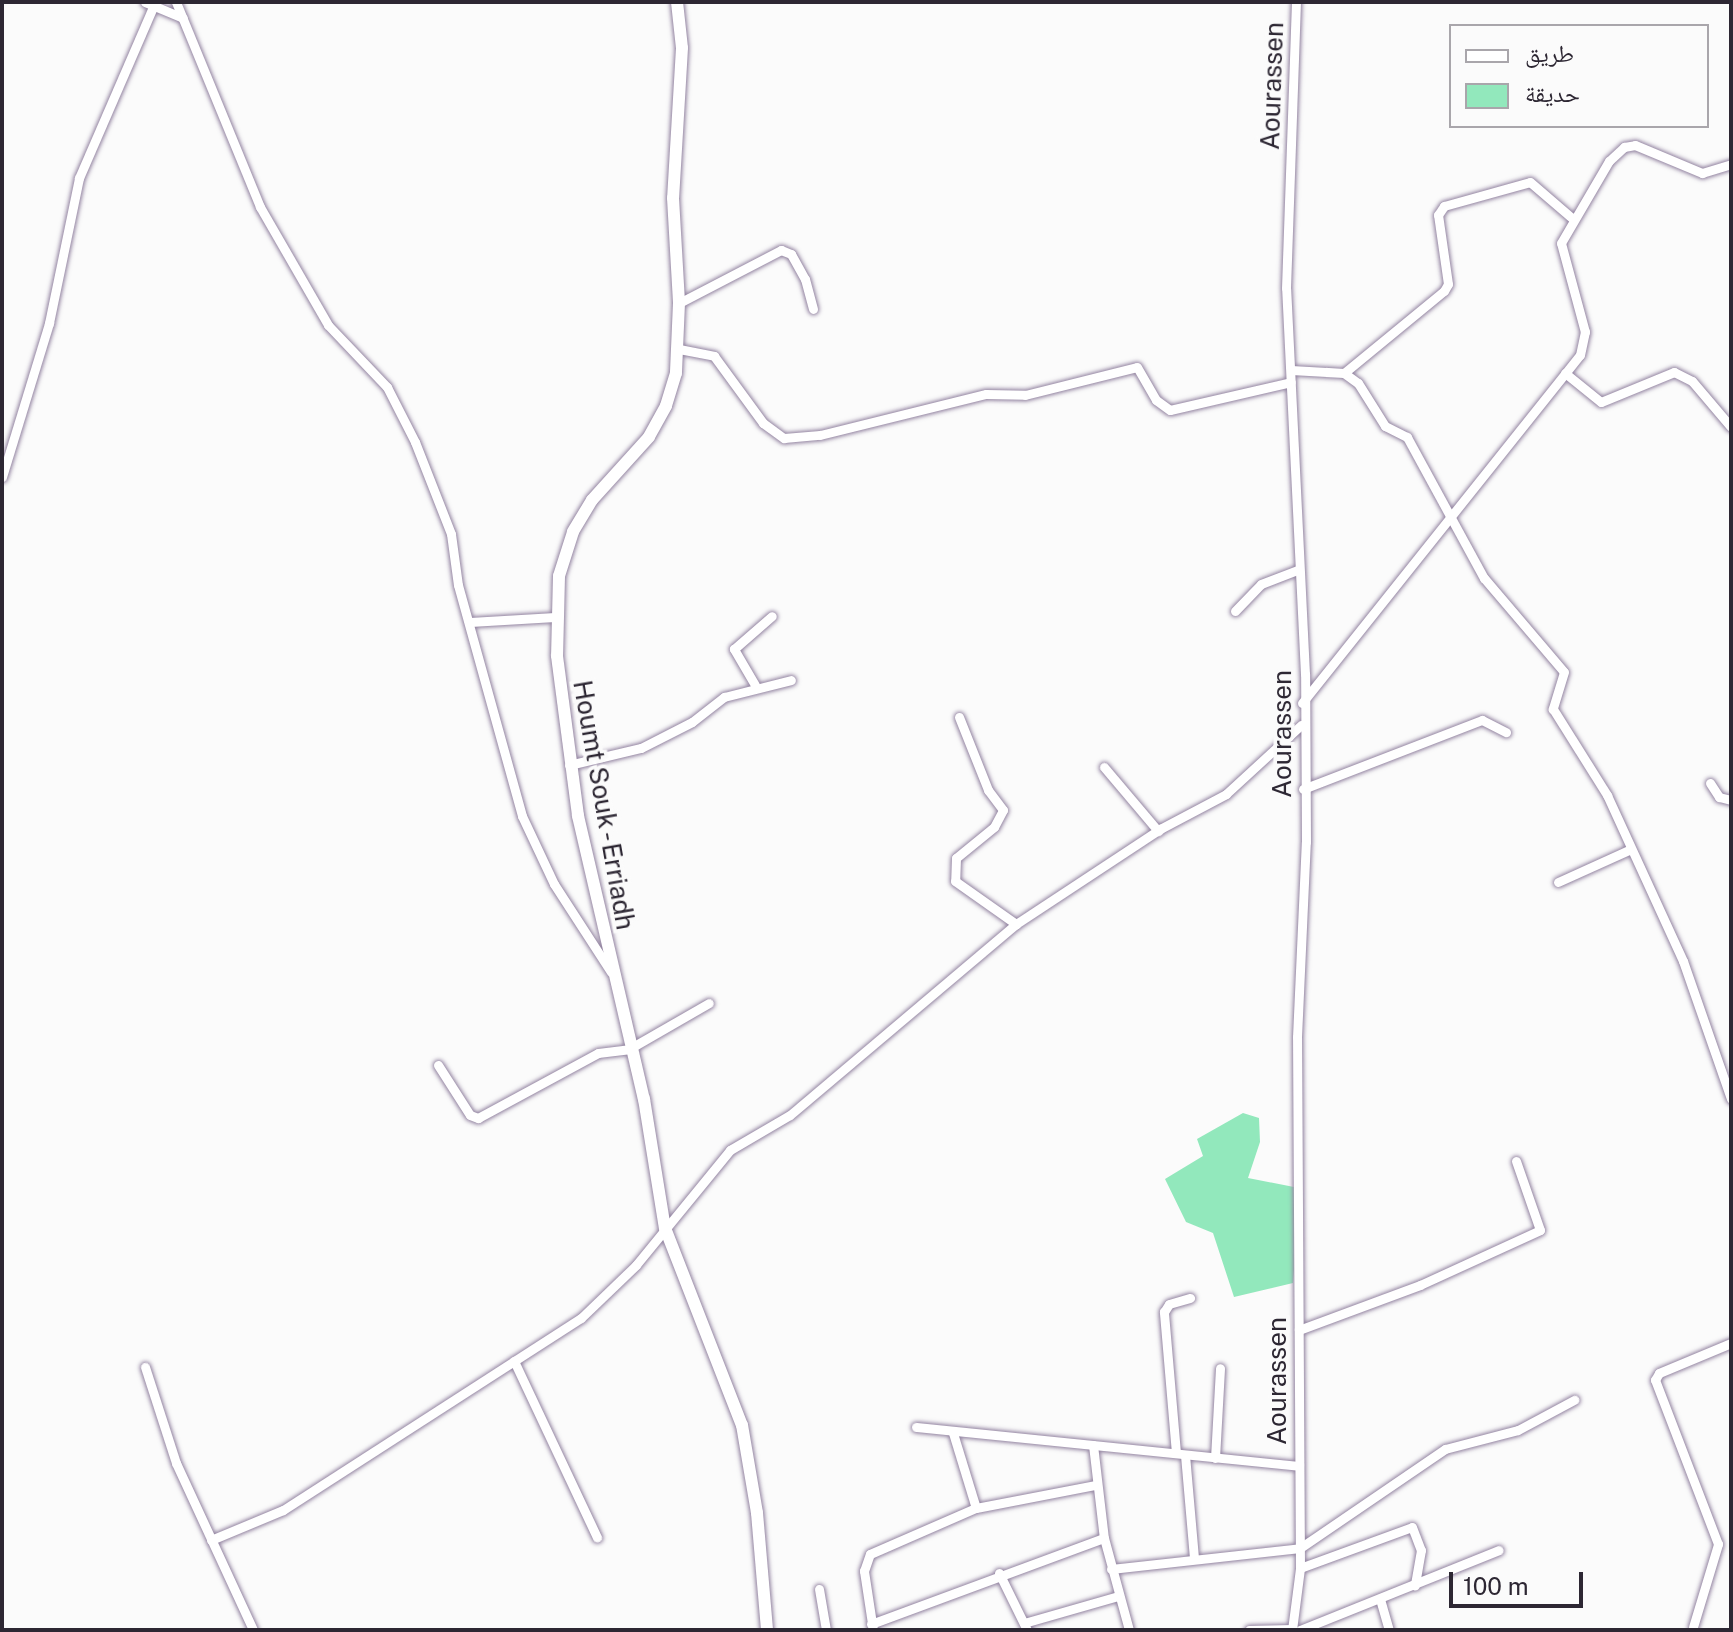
<!DOCTYPE html>
<meta charset="utf-8">
<style>
body{margin:0}
#map{position:relative;width:1733px;height:1632px;overflow:hidden;background:#fbfbfb;font-family:"Public Sans","Noto Naskh Arabic",sans-serif}
div>[style]{position:absolute}
[style*='--x']{left:calc(var(--x)*1px);top:calc(var(--y)*1px);width:calc(var(--w)*1px);rotate:calc(var(--a)*1deg)}
.green>*{inset:0;background:#92e8bc}
.roads{filter:drop-shadow(0 0 2px #9384a1) drop-shadow(0 0 2px #9384a1)}
.minor>*{height:9px;margin:-4.5px;padding:0 4.5px;transform-origin:4.5px;border-radius:4.5px;background:#fff}
.tertiary>*{height:12px;margin:-6px;padding:0 6px;transform-origin:6px;border-radius:6px;background:#fff}
span{translate:-50% -50%;white-space:nowrap;text-align:center;line-height:1.15;-webkit-text-stroke:7px #fbfbfb;paint-order:stroke}
.street-label{font-size:26px;color:#2d2733}
.frame{position:absolute;inset:0;border:4px solid #2d2733;pointer-events:none}
.legend{position:absolute;left:1449px;top:24px;width:260px;height:104px;box-sizing:border-box;background:#fbfbfb;border:2px solid #a9a6ab;margin:0;padding:10px 14px;list-style:none;font-size:24px;color:#2d2733}
.legend li{display:flex;align-items:center;gap:16px;height:40px}
.legend b{width:40px;border:2px solid #a9a6ab}
.scale{position:absolute;left:1449px;top:1572px;width:134px;height:36px;box-sizing:border-box;border:4px solid #2d2733;border-top:0;padding-left:10px;font-size:24px;line-height:28px;white-space:nowrap;color:#2d2733;-webkit-text-stroke:6px #fbfbfb;paint-order:stroke}
</style>
<div id="map">
<div class="green">
<i style="clip-path:polygon(1243px 1113px,1259px 1118px,1260px 1142px,1248px 1178px,1294px 1187px,1294px 1270px,1293px 1283px,1234px 1297px,1213px 1233px,1186px 1222px,1165px 1179px,1203px 1156px,1197px 1139px)"></i>
</div>
<div class="roads">
<div class="minor">
<i style="--x:145;--y:2;--w:41;--a:22.8"></i>
<i style="--x:176;--y:2;--w:222;--a:67.7"></i>
<i style="--x:260;--y:207;--w:136;--a:60"></i>
<i style="--x:328;--y:325;--w:86;--a:46.4"></i>
<i style="--x:387;--y:387;--w:62;--a:63"></i>
<i style="--x:415;--y:442;--w:99;--a:68.6"></i>
<i style="--x:451;--y:534;--w:51;--a:82.2"></i>
<i style="--x:458;--y:585;--w:240;--a:74.5"></i>
<i style="--x:522;--y:816;--w:75;--a:64.8"></i>
<i style="--x:554;--y:884;--w:105;--a:57.1"></i>
<i style="--x:679;--y:303;--w:115;--a:-27.5"></i>
<i style="--x:781;--y:250;--w:11;--a:22"></i>
<i style="--x:791;--y:254;--w:29;--a:61"></i>
<i style="--x:805;--y:279;--w:31;--a:75"></i>
<i style="--x:679;--y:349;--w:36;--a:11"></i>
<i style="--x:714;--y:356;--w:83;--a:53.8"></i>
<i style="--x:763;--y:423;--w:26;--a:36"></i>
<i style="--x:784;--y:438;--w:36;--a:-5"></i>
<i style="--x:820;--y:435;--w:171;--a:-13.9"></i>
<i style="--x:986;--y:394;--w:39;--a:1"></i>
<i style="--x:1025;--y:395;--w:115;--a:-14"></i>
<i style="--x:1137;--y:367;--w:38;--a:60"></i>
<i style="--x:1156;--y:400;--w:17;--a:36"></i>
<i style="--x:1170;--y:410;--w:124;--a:-13"></i>
<i style="--x:1291;--y:370;--w:53;--a:3.2"></i>
<i style="--x:1344;--y:373;--w:17;--a:36"></i>
<i style="--x:1358;--y:383;--w:51;--a:57.9"></i>
<i style="--x:1385;--y:426;--w:25;--a:27"></i>
<i style="--x:1407;--y:437;--w:161;--a:61.4"></i>
<i style="--x:1484;--y:578;--w:123;--a:49.6"></i>
<i style="--x:1564;--y:672;--w:39;--a:107"></i>
<i style="--x:1553;--y:709;--w:102;--a:57.9"></i>
<i style="--x:1607;--y:795;--w:183;--a:65.4"></i>
<i style="--x:1683;--y:961;--w:146;--a:70.8"></i>
<i style="--x:1344;--y:373;--w:129;--a:-39.4"></i>
<i style="--x:1444;--y:291;--w:8;--a:-60"></i>
<i style="--x:1448;--y:284;--w:70;--a:-98.2"></i>
<i style="--x:1438;--y:215;--w:11;--a:-56"></i>
<i style="--x:1444;--y:206;--w:89;--a:-15.6"></i>
<i style="--x:1530;--y:182;--w:57;--a:40.7"></i>
<i style="--x:1565;--y:373;--w:46;--a:38.9"></i>
<i style="--x:1601;--y:402;--w:79;--a:-22.3"></i>
<i style="--x:1674;--y:372;--w:20;--a:27"></i>
<i style="--x:1692;--y:381;--w:60;--a:49.7"></i>
<i style="--x:2;--y:477;--w:161;--a:-73"></i>
<i style="--x:49;--y:323;--w:148;--a:-78.3"></i>
<i style="--x:79;--y:178;--w:192;--a:-66.6"></i>
<i style="--x:1235;--y:611;--w:37;--a:-46"></i>
<i style="--x:1261;--y:584;--w:40;--a:-21"></i>
<i style="--x:470;--y:622;--w:85;--a:-3.4"></i>
<i style="--x:755;--y:685;--w:42;--a:-120.3"></i>
<i style="--x:734;--y:649;--w:50;--a:-41"></i>
<i style="--x:1302;--y:703;--w:445;--a:-51.4"></i>
<i style="--x:1580;--y:355;--w:24;--a:-78"></i>
<i style="--x:1585;--y:332;--w:92;--a:-105.1"></i>
<i style="--x:1561;--y:243;--w:95;--a:-59.7"></i>
<i style="--x:1609;--y:161;--w:21;--a:-43"></i>
<i style="--x:1624;--y:147;--w:11;--a:-10"></i>
<i style="--x:1635;--y:145;--w:73;--a:22.7"></i>
<i style="--x:1702;--y:173;--w:30;--a:-17"></i>
<i style="--x:959;--y:717;--w:79;--a:68.3"></i>
<i style="--x:988;--y:790;--w:25;--a:53"></i>
<i style="--x:1003;--y:810;--w:19;--a:118"></i>
<i style="--x:994;--y:827;--w:49;--a:140.8"></i>
<i style="--x:956;--y:858;--w:23;--a:92"></i>
<i style="--x:955;--y:881;--w:75;--a:35.2"></i>
<i style="--x:569;--y:765;--w:74;--a:-13.3"></i>
<i style="--x:641;--y:748;--w:57;--a:-27"></i>
<i style="--x:692;--y:722;--w:41;--a:-38"></i>
<i style="--x:724;--y:697;--w:69;--a:-14.2"></i>
<i style="--x:1104;--y:767;--w:84;--a:49.8"></i>
<i style="--x:1710;--y:783;--w:17;--a:57"></i>
<i style="--x:1719;--y:797;--w:12;--a:14"></i>
<i style="--x:1303;--y:789;--w:192;--a:-21.1"></i>
<i style="--x:1482;--y:720;--w:27;--a:27"></i>
<i style="--x:1558;--y:882;--w:78;--a:-24.3"></i>
<i style="--x:438;--y:1065;--w:59;--a:57.4"></i>
<i style="--x:470;--y:1115;--w:9;--a:21"></i>
<i style="--x:478;--y:1118;--w:136;--a:-28.4"></i>
<i style="--x:598;--y:1053;--w:31;--a:-7"></i>
<i style="--x:629;--y:1049;--w:92;--a:-29.9"></i>
<i style="--x:1299;--y:1330;--w:129;--a:-20.4"></i>
<i style="--x:1420;--y:1285;--w:132;--a:-24.6"></i>
<i style="--x:1540;--y:1230;--w:73;--a:-109.2"></i>
<i style="--x:514;--y:1361;--w:195;--a:64.8"></i>
<i style="--x:145;--y:1367;--w:101;--a:72.1"></i>
<i style="--x:176;--y:1463;--w:184;--a:65.2"></i>
<i style="--x:916;--y:1427;--w:385;--a:5.8"></i>
<i style="--x:953;--y:1433;--w:78;--a:73"></i>
<i style="--x:1093;--y:1445;--w:94;--a:83.3"></i>
<i style="--x:1104;--y:1538;--w:95;--a:74.8"></i>
<i style="--x:1176;--y:1453;--w:142;--a:-94.9"></i>
<i style="--x:1164;--y:1312;--w:9;--a:-58"></i>
<i style="--x:1169;--y:1304;--w:22;--a:-16"></i>
<i style="--x:1185;--y:1455;--w:103;--a:85"></i>
<i style="--x:1215;--y:1458;--w:90;--a:-86.8"></i>
<i style="--x:211;--y:1540;--w:78;--a:-22.6"></i>
<i style="--x:283;--y:1510;--w:354;--a:-32.8"></i>
<i style="--x:581;--y:1318;--w:76;--a:-43.9"></i>
<i style="--x:636;--y:1265;--w:149;--a:-50.7"></i>
<i style="--x:730;--y:1150;--w:69;--a:-30.3"></i>
<i style="--x:790;--y:1115;--w:296;--a:-40.2"></i>
<i style="--x:1016;--y:924;--w:173;--a:-33.4"></i>
<i style="--x:1160;--y:829;--w:75;--a:-27.9"></i>
<i style="--x:1226;--y:794;--w:102;--a:-42.6"></i>
<i style="--x:1300;--y:1568;--w:119;--a:-20.1"></i>
<i style="--x:1412;--y:1527;--w:25;--a:69"></i>
<i style="--x:1421;--y:1550;--w:36;--a:100"></i>
<i style="--x:1111;--y:1569;--w:190;--a:-6.3"></i>
<i style="--x:1300;--y:1548;--w:176;--a:-34.3"></i>
<i style="--x:1445;--y:1449;--w:75;--a:-14.6"></i>
<i style="--x:1518;--y:1430;--w:64;--a:-28.2"></i>
<i style="--x:999;--y:1573;--w:64;--a:63.8"></i>
<i style="--x:819;--y:1589;--w:42;--a:80.3"></i>
<i style="--x:1380;--y:1599;--w:32;--a:74"></i>
<i style="--x:1024;--y:1623;--w:98;--a:-16"></i>
<i style="--x:871;--y:1624;--w:248;--a:-20.3"></i>
<i style="--x:1693;--y:1627;--w:87;--a:-73.2"></i>
<i style="--x:1718;--y:1544;--w:176;--a:-111"></i>
<i style="--x:1655;--y:1380;--w:8;--a:-60"></i>
<i style="--x:1659;--y:1373;--w:78;--a:-22.6"></i>
<i style="--x:873;--y:1630;--w:60;--a:-98.7"></i>
<i style="--x:864;--y:1571;--w:18;--a:-71"></i>
<i style="--x:870;--y:1554;--w:116;--a:-23.5"></i>
<i style="--x:976;--y:1508;--w:122;--a:-10.9"></i>
<i style="--x:1249;--y:1630;--w:43;--a:-1.3"></i>
<i style="--x:1292;--y:1630;--w:63;--a:-82.6"></i>
<i style="--x:1300;--y:1568;--w:531;--a:-90.32"></i>
<i style="--x:1297;--y:1037;--w:195;--a:-87.4"></i>
<i style="--x:1306;--y:842;--w:168;--a:-90.3"></i>
<i style="--x:1305;--y:674;--w:386;--a:-92.8"></i>
<i style="--x:1286;--y:288;--w:286;--a:-88"></i>
<i style="--x:1300;--y:1630;--w:214;--a:-21.9"></i>
</div>
<div class="tertiary">
<i style="--x:677;--y:2;--w:46;--a:83.8"></i>
<i style="--x:682;--y:48;--w:150;--a:93.4"></i>
<i style="--x:673;--y:198;--w:105;--a:86.7"></i>
<i style="--x:679;--y:303;--w:70;--a:92.5"></i>
<i style="--x:676;--y:373;--w:34;--a:107"></i>
<i style="--x:666;--y:406;--w:35;--a:119"></i>
<i style="--x:649;--y:437;--w:85;--a:132.1"></i>
<i style="--x:592;--y:500;--w:37;--a:121"></i>
<i style="--x:573;--y:532;--w:46;--a:107.7"></i>
<i style="--x:559;--y:576;--w:80;--a:91.4"></i>
<i style="--x:557;--y:656;--w:161;--a:82.5"></i>
<i style="--x:578;--y:816;--w:291;--a:76.9"></i>
<i style="--x:644;--y:1099;--w:131;--a:80.8"></i>
<i style="--x:665;--y:1228;--w:212;--a:68.7"></i>
<i style="--x:742;--y:1425;--w:89;--a:80.3"></i>
<i style="--x:757;--y:1513;--w:117;--a:85.1"></i>
</div>
</div>
<div class="street-label">
<span style="left:1272px;top:86px;rotate:-88deg">Aourassen</span>
<span style="left:1282px;top:734px;rotate:-90deg">Aourassen</span>
<span style="left:604px;top:805px;rotate:80deg">Houmt Souk - Erriadh</span>
<span style="left:1277px;top:1381px;rotate:-90deg">Aourassen</span>
</div>
<div class="frame"></div>
<ul class="legend">
<li><b style="height:10px;background:#fff"></b>طريق</li>
<li><b style="height:22px;background:#92e8bc"></b>حديقة</li>
</ul>
<div class="scale">100 m</div>
</div>
